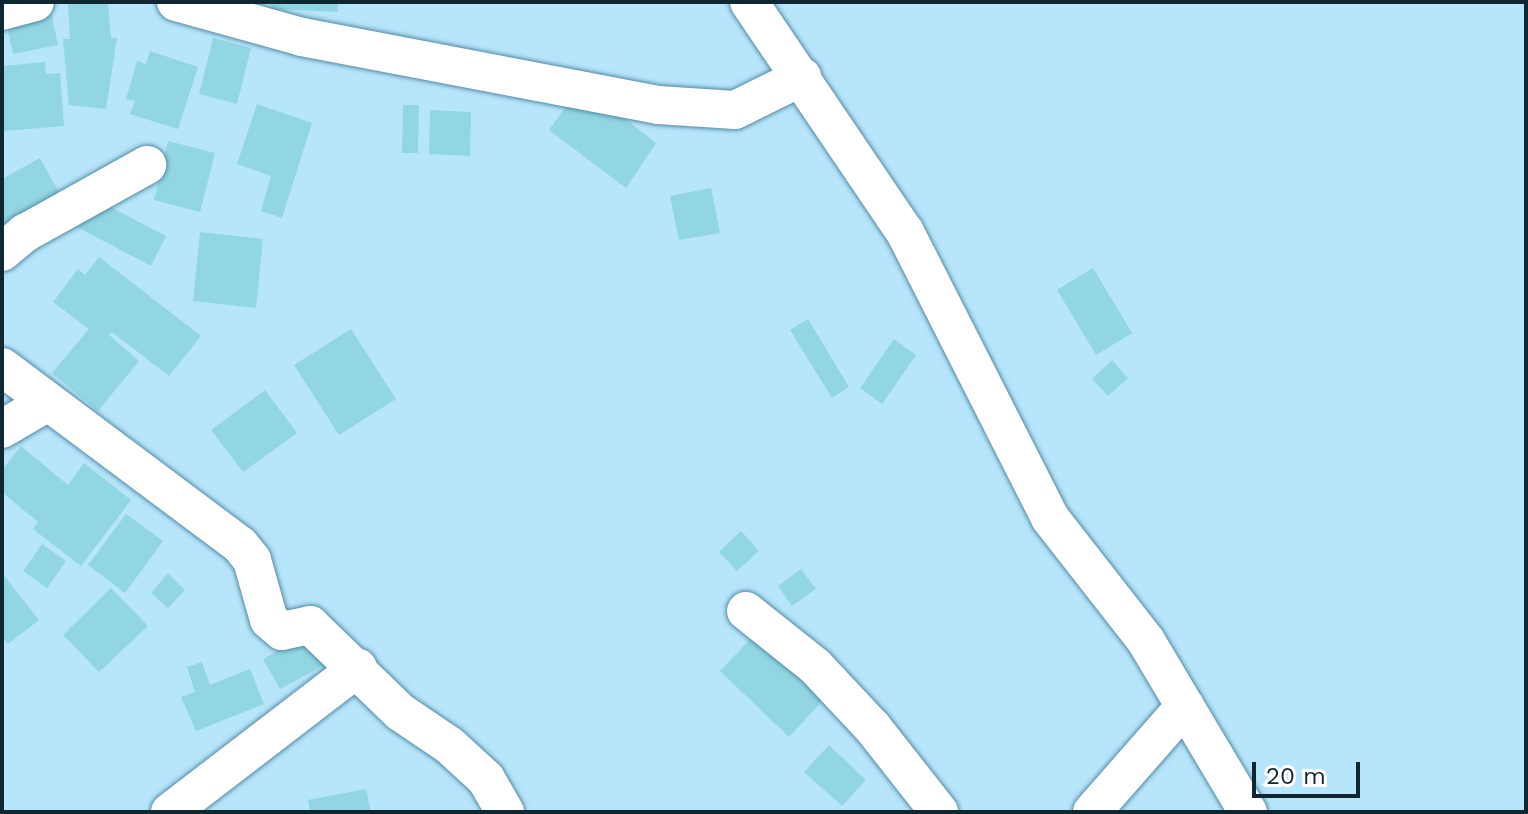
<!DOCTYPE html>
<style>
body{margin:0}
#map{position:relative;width:1528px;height:814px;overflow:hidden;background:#b7e5fb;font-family:"Work Sans",sans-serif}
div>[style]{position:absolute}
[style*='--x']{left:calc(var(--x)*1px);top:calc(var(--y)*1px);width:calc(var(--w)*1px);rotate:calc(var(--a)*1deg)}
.building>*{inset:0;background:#92d6e1}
.roads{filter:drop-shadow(0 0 2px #538ba4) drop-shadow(0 0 2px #538ba4)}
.minor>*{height:38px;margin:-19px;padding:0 19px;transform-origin:19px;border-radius:19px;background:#fff}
span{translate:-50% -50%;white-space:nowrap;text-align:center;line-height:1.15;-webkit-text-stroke:6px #fefefe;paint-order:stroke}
.frame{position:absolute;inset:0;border:4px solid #0f2731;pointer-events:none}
.scale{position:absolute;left:1252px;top:762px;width:108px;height:36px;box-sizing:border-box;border:4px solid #0f2731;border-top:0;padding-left:10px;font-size:24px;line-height:28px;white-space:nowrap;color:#0f2731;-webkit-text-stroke:6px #fefefe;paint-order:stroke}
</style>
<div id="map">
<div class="building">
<i style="clip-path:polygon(68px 2px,108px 2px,111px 38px,117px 38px,106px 109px,69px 105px,63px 39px,70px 39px)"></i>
<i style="clip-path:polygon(271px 2px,338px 2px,338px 12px,271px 9px)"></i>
<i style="clip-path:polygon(50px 7px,58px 45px,13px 54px,5px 16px)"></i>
<i style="clip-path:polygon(213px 38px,251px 48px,237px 104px,199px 94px)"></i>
<i style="clip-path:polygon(150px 51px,198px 67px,178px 129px,130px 114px,135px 101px,126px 99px,137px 61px,146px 64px)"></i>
<i style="clip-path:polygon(45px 62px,46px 74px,60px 73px,64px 126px,3px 131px,2px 66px)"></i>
<i style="clip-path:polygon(596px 96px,656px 143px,626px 188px,549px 130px,573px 97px)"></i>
<i style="clip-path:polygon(257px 104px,312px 123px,282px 218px,261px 211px,271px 176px,237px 164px)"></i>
<i style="clip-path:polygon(403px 105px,419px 105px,418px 153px,402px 153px)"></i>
<i style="clip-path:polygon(430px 110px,471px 112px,470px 156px,429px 154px)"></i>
<i style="clip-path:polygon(168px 141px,215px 153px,200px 212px,154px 200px)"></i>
<i style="clip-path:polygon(40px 158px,60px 194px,2px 227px,2px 179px)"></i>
<i style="clip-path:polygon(711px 188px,720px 233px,679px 240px,670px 196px)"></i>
<i style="clip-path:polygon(93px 198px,166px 236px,151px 266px,77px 227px)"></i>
<i style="clip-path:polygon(200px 232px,263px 239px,256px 308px,193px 301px)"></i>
<i style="clip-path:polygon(99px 257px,201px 336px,169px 376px,112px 332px,109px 335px,139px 361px,98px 411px,52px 373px,89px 329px,53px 302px,78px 269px,85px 275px)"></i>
<i style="clip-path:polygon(1093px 268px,1132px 333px,1096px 355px,1057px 290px)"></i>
<i style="clip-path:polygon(808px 319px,849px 387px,832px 398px,790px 330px)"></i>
<i style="clip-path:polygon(351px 329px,396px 399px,339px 435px,294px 365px)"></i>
<i style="clip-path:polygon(894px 339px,916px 355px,882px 404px,860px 388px)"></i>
<i style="clip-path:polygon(1112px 360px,1128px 378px,1108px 396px,1092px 379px)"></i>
<i style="clip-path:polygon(265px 390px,297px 433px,243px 472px,211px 430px)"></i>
<i style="clip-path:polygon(21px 446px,68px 485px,84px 463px,131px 500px,81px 566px,33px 529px,38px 522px,2px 492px,2px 470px)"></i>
<i style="clip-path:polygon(126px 514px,163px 541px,125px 593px,88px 565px)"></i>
<i style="clip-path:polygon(741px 531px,759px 551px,737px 571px,719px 552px)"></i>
<i style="clip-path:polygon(42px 544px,66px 561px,47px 588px,23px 571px)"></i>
<i style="clip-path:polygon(801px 569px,816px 589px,792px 606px,778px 586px)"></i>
<i style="clip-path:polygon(2px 573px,39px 620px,8px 644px,2px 637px)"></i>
<i style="clip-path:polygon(168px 573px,185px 590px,168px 608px,151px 593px)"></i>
<i style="clip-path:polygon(111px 588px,148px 626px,99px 672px,63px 635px)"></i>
<i style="clip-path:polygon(313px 631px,330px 662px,280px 689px,263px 659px)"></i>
<i style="clip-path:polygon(758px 631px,826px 697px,789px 737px,720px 671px)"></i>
<i style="clip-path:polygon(202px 662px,210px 685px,250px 669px,264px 704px,196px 731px,181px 697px,195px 692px,187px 667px)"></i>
<i style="clip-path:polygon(829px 745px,866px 780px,842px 806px,804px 772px)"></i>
<i style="clip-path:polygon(366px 789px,371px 812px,310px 812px,308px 800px)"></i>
</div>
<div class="roads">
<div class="minor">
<i style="--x:176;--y:2;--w:131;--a:15.5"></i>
<i style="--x:302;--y:37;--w:362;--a:10.8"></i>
<i style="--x:658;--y:105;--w:77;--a:3.7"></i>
<i style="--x:735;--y:110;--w:75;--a:-26.2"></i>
<i style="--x:749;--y:2;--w:278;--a:55.9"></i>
<i style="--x:905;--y:232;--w:321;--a:63.1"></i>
<i style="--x:1050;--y:518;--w:156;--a:52"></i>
<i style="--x:1146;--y:641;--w:199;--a:59.2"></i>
<i style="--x:2;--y:11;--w:34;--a:-15"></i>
<i style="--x:2;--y:252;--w:30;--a:-40"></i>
<i style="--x:25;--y:233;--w:140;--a:-29.1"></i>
<i style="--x:2;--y:367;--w:297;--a:36.8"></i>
<i style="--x:240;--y:545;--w:19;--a:51"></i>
<i style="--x:252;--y:560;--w:62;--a:74.2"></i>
<i style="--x:269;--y:620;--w:17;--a:40"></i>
<i style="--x:282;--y:631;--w:29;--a:-12"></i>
<i style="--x:310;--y:625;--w:125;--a:44"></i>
<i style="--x:400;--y:712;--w:59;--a:34"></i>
<i style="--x:449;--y:745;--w:50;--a:42.6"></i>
<i style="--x:486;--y:779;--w:38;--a:60"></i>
<i style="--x:2;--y:429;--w:51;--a:-30.6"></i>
<i style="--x:746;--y:611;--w:88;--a:38.6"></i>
<i style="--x:815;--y:666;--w:85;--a:46.9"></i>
<i style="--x:873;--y:728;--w:107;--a:51.8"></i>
<i style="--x:170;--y:812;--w:237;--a:-37.5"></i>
<i style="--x:1092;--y:812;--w:141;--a:-48.7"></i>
</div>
</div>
<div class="frame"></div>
<div class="scale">20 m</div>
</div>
